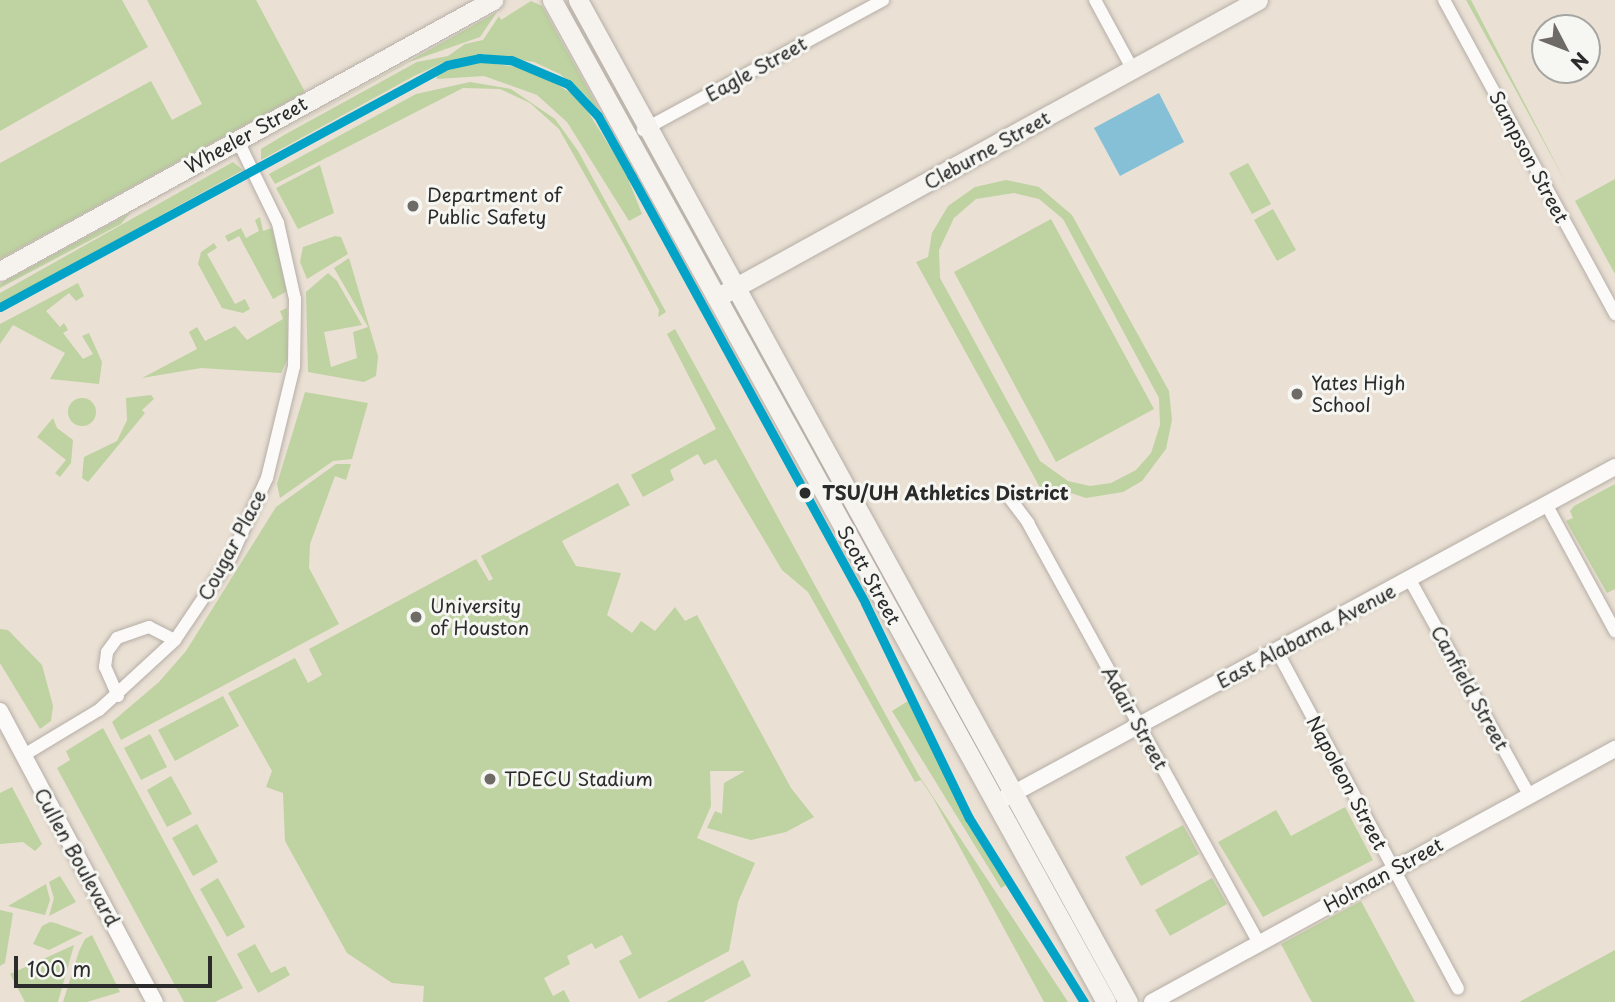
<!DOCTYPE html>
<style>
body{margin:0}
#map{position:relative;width:1615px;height:1002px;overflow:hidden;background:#eae0d4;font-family:"Playpen Sans",sans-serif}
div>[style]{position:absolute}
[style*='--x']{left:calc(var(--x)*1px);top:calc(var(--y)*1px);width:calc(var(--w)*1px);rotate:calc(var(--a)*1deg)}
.green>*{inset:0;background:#bed3a1}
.round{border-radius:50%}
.water>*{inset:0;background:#86c0d7}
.roads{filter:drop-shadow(0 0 2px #b5aea6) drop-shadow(0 0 2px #b5aea6)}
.minor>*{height:12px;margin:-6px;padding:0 6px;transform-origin:6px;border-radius:6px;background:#fcfaf9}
.tertiary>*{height:16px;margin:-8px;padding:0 8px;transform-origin:8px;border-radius:8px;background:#fcfaf9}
.secondary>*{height:19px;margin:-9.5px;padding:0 9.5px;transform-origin:9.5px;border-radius:9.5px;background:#f6f2ee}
.rail-1>*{height:9px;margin:-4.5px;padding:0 4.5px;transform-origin:4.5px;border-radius:4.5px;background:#02a3c6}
.dots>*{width:19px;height:19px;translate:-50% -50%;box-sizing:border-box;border:4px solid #f6f6f2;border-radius:50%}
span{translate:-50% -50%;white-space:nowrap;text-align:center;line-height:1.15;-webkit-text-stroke:6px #f6f6f2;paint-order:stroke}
.street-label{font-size:19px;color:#2b2b2b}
.poi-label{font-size:19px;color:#2b2b2b}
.left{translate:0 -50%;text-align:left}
.stop-label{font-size:19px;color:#2b2b2b;font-weight:700}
.north{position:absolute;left:1531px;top:14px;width:70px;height:70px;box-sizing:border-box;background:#f6f6f2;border:2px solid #a5a5a2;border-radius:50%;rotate:132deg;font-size:19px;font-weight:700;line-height:28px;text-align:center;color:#2b2b2b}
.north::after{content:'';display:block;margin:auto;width:24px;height:32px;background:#6e6a66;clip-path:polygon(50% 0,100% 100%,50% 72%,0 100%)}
.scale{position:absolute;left:14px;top:956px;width:198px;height:32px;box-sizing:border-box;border:4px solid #2b2b2b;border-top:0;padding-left:9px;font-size:21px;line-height:24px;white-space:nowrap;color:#2b2b2b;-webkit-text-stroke:5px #f6f6f2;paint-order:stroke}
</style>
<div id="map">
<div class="green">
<i style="clip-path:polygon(0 0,122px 0,148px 47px,0 131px)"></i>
<i style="clip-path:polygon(147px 0,256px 0,305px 92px,0 259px,0 163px,151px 81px,172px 120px,202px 104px)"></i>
<i style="clip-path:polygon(1466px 0,1471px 0,1566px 183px,1514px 87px)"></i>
<i style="clip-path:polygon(531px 1px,542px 6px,615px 138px,587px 97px,560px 74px,534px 62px,483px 54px,442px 63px,414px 76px,261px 160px,261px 149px,284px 135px,417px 62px,448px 56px,465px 44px,483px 40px,499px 16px,501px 20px)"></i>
<i style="clip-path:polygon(497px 12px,480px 37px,409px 62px,259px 145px)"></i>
<i style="clip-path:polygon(480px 62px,533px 69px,580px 99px,625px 171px,642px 214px,629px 221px,567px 122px,537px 95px,484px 76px,437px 79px,436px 73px)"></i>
<i style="clip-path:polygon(470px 82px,511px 89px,555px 119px,578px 151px,666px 312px,658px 317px,659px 310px,625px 246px,559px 129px,530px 103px,500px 89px,463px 88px,275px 184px,269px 174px,416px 94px)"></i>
<i style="clip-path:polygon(233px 162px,243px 170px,0 304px,0 293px)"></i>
<i style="clip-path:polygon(1248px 163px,1271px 204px,1252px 214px,1229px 173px)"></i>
<i style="clip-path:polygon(320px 165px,334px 213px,298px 229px,276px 188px)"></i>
<i style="clip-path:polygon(1615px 179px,1615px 274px,1575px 201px)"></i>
<i style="clip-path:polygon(evenodd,1006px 180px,1039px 187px,1072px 215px,1169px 391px,1172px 420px,1166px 449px,1142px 481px,1123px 492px,1086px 498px,1053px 487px,1043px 493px,916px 262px,928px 257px,932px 233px,948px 206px,975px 187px,1006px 180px,1014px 193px,1039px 199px,1063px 219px,1159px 398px,1160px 425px,1151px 453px,1136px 470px,1111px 483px,1090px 486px,1068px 481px,1040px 461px,940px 278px,939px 250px,954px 218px,976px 199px,1014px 193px)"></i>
<i style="clip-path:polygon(1273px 209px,1296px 250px,1277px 261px,1254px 220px)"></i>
<i style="clip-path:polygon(130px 213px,121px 224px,0 288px,0 284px)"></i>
<i style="clip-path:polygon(260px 217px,263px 231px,272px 228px,287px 291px,273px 299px,239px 236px,228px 242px,225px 236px,241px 228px,246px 238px,259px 231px,255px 220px)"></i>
<i style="clip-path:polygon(1051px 219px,1154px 409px,1056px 462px,954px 272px)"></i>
<i style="clip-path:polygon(335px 236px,341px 237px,348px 254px,307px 279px,300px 262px,303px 247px)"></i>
<i style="clip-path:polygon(214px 243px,217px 248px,207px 254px,235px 304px,245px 299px,250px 309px,243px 313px,222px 308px,198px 264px,201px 252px)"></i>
<i style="clip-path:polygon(349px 258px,378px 356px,376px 376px,364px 382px,308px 372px,306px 292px,328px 273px,337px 281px,362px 325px,324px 332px,331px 367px,357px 358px,353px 332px,368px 327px,334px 268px)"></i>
<i style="clip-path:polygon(78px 283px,84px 296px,76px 301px,69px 293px,46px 311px,60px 327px,64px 323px,68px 330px,63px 333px,83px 359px,93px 354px,82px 336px,89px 333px,102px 362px,99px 384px,50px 379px,65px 353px,13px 325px,0 344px,0 324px)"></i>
<i style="clip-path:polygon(287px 308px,288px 358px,281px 373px,201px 368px,142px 378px,197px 349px,189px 332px,197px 327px,205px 341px,235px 326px,247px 340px,283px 319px,280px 311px)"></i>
<i style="clip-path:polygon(675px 329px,918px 774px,1068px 1002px,1044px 1002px,933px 798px,921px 780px,915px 782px,808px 592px,782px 570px,716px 459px,704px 465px,698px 454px,670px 470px,674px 480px,643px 497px,631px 475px,716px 429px,667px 334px)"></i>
<i style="clip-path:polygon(305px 392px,368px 403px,352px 459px,333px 461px,280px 498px,277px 484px)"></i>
<i style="clip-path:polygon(151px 395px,154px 399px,142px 410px,145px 413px,88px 482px,82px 478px,84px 457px,117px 441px,127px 420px,126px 398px)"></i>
<i class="round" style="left:68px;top:398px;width:28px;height:28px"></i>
<i style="clip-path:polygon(53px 418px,57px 428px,73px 440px,71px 463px,60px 477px,55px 473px,66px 460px,37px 437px)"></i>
<i style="clip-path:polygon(336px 464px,351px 464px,346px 480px,335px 476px,310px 544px,309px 568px,339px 624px,121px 740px,112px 722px,159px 682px,186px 651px,276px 507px)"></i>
<i style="clip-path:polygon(618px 483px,630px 505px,562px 541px,565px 547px,576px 566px,621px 573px,607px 615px,632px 633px,641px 621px,655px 631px,675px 607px,685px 621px,697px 615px,791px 788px,814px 817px,786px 832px,751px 840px,707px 828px,715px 811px,722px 814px,724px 783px,745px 771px,710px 771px,711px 806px,697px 838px,755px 863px,738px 902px,729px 951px,639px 999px,619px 961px,632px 954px,622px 935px,595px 949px,592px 943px,567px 956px,570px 964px,544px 978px,553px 996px,564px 990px,570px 1002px,423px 1002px,424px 986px,392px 983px,347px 953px,285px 841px,283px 793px,266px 787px,272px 771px,228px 693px,295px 658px,308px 683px,322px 675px,309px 649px,476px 559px,489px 581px,493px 579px,481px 556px)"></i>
<i style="clip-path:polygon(1615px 484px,1615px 589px,1607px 593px,1566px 521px,1573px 518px,1570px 511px,1574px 506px)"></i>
<i style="clip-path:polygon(0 629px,8px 630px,42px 665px,53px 706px,51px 721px,40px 729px,0 663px)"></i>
<i style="clip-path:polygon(223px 696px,239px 726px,175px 761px,158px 730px)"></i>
<i style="clip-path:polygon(908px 701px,966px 819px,1006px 885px,1001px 888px,892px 711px)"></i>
<i style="clip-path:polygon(103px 728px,243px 988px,215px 1002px,184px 1002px,57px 768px,70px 760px,66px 751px)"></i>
<i style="clip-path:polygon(150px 734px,167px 767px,141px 780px,124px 748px)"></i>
<i style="clip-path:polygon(171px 776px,192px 814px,167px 827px,147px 790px)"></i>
<i style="clip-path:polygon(12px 787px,42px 844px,35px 851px,23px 842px,0 844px,0 793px)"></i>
<i style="clip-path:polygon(1345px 807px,1373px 860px,1263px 917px,1218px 842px,1276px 810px,1291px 836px)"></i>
<i style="clip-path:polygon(197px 824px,218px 862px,193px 876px,172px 838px)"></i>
<i style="clip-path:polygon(1183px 825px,1199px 854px,1141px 886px,1125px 857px)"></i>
<i style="clip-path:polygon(60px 876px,76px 902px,49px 916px,54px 898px,49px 882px)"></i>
<i style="clip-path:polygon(218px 878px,245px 927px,227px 937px,200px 889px)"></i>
<i style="clip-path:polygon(1212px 878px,1227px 904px,1170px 936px,1155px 910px)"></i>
<i style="clip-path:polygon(46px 884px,50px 900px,45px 915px,8px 906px)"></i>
<i style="clip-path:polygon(1361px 901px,1415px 1002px,1312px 1002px,1309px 997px,1281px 944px)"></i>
<i style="clip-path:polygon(0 910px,13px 913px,5px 963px,0 966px)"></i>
<i style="clip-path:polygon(50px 922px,55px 923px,83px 933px,49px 950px,33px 944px,42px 926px)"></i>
<i style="clip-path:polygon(92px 935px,120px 992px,87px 1002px,63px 1002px,79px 951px,85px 939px)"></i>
<i style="clip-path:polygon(255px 944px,271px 973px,285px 966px,290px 975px,258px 993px,237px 954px)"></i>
<i style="clip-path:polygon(74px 945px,58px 1002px,25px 1002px,10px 974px)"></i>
<i style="clip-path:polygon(1615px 950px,1615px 1002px,1519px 1002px)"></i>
<i style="clip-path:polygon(743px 960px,751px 976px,703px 1002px,666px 1002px)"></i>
</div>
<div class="water">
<i style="clip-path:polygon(1159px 93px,1184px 142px,1120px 176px,1094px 128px)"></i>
</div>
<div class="roads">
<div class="minor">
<i style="--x:1095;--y:0;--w:80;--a:61.5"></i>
<i style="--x:1444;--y:0;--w:358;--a:61.4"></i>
<i style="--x:643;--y:130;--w:273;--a:-28.4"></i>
<i style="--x:1008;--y:496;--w:34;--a:53"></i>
<i style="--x:1028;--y:523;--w:479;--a:61.2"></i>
<i style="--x:1546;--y:504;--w:145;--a:61.5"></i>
<i style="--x:1410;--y:580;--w:246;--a:61"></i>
<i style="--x:1277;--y:651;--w:383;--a:61.8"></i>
<i style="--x:118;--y:696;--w:32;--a:-114"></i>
<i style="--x:105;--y:667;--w:15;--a:-82"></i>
<i style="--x:107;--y:652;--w:17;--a:-54"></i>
<i style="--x:117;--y:638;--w:34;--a:-19"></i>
<i style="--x:149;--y:627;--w:29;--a:27"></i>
<i style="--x:24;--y:755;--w:87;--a:-31"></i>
<i style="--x:99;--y:710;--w:103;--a:-42.6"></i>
<i style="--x:175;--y:640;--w:100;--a:-56"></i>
<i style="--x:231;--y:557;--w:87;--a:-65.5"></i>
<i style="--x:267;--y:478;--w:115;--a:-76.4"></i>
<i style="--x:294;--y:366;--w:67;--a:-89.1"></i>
<i style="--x:295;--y:299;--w:78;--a:-102.6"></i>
<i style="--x:278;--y:223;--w:91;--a:-116"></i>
</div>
<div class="tertiary">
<i style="--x:0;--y:711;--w:330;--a:62"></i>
<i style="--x:1005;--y:798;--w:694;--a:-28.49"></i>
<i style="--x:1152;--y:1002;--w:528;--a:-28.65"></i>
</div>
<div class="secondary">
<i style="--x:552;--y:0;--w:1145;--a:61.06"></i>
<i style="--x:578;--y:0;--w:1143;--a:61.24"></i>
<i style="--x:0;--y:271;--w:563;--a:-28.8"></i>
<i style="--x:725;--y:293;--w:608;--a:-28.8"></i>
</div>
</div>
<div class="rail-1">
<i style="--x:0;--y:307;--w:508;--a:-28.43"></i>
<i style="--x:447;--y:65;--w:33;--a:-12"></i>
<i style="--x:479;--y:58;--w:32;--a:4"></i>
<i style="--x:511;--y:60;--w:62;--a:22.8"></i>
<i style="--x:568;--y:84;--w:44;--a:46.8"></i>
<i style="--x:598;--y:116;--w:68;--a:60.8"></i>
<i style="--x:631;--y:175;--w:488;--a:61.3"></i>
<i style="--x:865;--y:603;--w:239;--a:64.2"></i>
<i style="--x:969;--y:818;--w:217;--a:58"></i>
</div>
<div class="dots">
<i style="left:413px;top:206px;background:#6e6a66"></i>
<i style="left:1297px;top:394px;background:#6e6a66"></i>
<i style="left:805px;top:493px;background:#2b2b2b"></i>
<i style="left:416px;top:617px;background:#6e6a66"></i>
<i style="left:490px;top:779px;background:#6e6a66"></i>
</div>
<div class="street-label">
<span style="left:756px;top:69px;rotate:-29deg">Eagle Street</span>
<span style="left:246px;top:135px;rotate:-29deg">Wheeler Street</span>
<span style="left:987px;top:150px;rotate:-29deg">Cleburne Street</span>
<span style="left:1529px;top:157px;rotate:62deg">Sampson Street</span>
<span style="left:232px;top:545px;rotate:-62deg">Cougar Place</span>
<span style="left:869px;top:575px;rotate:61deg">Scott Street</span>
<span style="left:1306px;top:636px;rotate:-28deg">East Alabama Avenue</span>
<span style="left:1470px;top:688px;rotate:61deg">Canfield Street</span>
<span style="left:1135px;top:718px;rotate:61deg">Adair Street</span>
<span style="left:1347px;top:783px;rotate:62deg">Napoleon Street</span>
<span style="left:77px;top:857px;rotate:61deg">Cullen Boulevard</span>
<span style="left:1383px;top:875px;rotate:-29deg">Holman Street</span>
</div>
<div class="poi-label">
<span class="left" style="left:427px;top:206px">Department of<br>Public Safety</span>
<span class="left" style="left:1311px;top:394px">Yates High<br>School</span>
<span class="left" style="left:430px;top:617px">University<br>of Houston</span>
<span class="left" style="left:504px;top:779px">TDECU Stadium</span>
</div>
<div class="stop-label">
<span class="left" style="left:822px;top:493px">TSU/UH Athletics District</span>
</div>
<div class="north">N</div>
<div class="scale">100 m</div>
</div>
